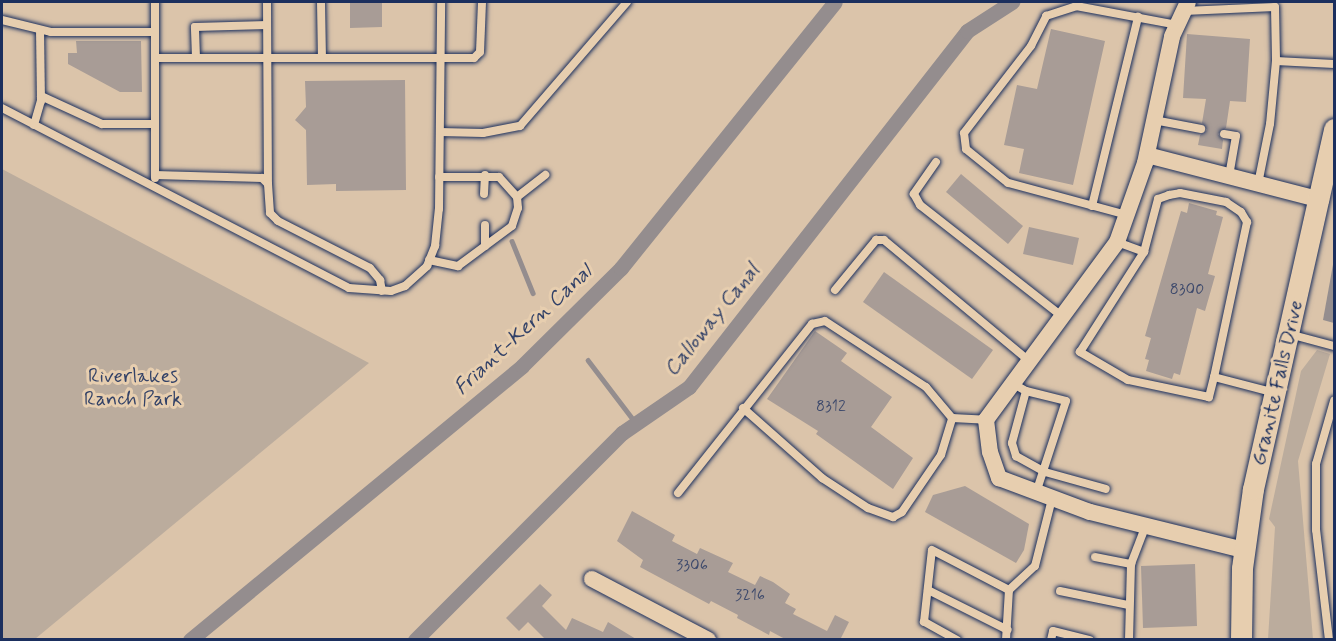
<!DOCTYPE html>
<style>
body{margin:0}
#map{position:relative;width:1336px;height:641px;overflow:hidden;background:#dbc4aa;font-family:Mynerve,sans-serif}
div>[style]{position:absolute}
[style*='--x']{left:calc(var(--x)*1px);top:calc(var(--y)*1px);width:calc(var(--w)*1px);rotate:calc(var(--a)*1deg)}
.green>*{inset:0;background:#bbac9d}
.water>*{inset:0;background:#948d8e}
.stream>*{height:4.5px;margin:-2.25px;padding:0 2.25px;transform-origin:2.25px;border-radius:2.25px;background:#948d8e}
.canal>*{height:15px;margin:-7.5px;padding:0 7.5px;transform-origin:7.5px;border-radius:7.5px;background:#948d8e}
.building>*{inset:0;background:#a89c96}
.roads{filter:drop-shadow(0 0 2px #1b2f5e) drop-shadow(0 0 2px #1b2f5e)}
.service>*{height:8px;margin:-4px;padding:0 4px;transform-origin:4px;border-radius:4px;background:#e7ceaf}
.minor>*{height:16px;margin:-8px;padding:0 8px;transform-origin:8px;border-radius:8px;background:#e7ceaf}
.tertiary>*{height:21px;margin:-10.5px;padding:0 10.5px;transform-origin:10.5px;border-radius:10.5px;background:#e7ceaf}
span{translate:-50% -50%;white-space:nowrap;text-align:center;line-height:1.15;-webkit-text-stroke:6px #e7ceaf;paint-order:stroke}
.number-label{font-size:16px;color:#3e4a6c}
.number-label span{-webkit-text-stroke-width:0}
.park-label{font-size:20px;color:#334267}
.street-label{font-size:20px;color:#1b2f5e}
.water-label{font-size:21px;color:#334268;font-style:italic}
.frame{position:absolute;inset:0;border:3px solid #1b2f5e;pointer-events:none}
</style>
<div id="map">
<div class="green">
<i style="clip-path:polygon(2px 169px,369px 363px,35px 639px,2px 639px)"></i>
<i style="clip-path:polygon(1317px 350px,1330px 354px,1298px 461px,1313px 639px,1268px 639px,1275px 527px,1269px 519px,1301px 371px)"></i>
</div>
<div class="water">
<i style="clip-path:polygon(1334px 259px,1334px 323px,1323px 320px)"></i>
</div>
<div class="stream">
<i style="--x:512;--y:241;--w:56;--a:68"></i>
<i style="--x:588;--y:360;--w:79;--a:52.7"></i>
</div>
<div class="canal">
<i style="--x:190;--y:640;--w:430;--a:-39.5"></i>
<i style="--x:522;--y:366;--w:139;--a:-44.7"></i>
<i style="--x:621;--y:268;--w:341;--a:-51.2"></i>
<i style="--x:415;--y:640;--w:293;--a:-45"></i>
<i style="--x:622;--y:433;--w:81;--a:-34.5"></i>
<i style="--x:689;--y:387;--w:452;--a:-52"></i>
<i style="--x:967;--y:31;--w:54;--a:-32.8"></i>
</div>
<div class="building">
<i style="clip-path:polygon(350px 2px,382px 2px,382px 27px,350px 28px)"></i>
<i style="clip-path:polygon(1051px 29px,1105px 41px,1073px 185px,1019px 173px,1024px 149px,1004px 145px,1017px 85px,1037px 89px)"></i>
<i style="clip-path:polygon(1187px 34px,1250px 39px,1246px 102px,1230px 101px,1226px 128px,1218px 134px,1223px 140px,1222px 149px,1198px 145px,1200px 135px,1207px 130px,1202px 123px,1206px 99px,1183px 98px)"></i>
<i style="clip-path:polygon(76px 41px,141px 41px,142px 92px,120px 92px,68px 64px,68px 53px,77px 53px)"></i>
<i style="clip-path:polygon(405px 80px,406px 190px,336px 191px,336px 184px,307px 185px,306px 130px,295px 120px,306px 107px,305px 81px)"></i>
<i style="clip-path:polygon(961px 174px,1023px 226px,1008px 244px,946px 192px)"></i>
<i style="clip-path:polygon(1189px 203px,1217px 211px,1216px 215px,1223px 217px,1208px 274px,1215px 276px,1205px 311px,1197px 308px,1180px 375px,1174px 373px,1172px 379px,1146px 371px,1149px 360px,1145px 359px,1151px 338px,1145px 336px,1181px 211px,1187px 213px)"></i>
<i style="clip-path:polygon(1029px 227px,1079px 238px,1073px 265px,1023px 254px)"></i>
<i style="clip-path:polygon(884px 272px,993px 350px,972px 379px,863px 302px)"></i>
<i style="clip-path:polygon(815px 331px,847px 353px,841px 361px,892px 397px,871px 427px,913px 458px,893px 489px,816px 434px,818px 431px,767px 399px)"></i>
<i style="clip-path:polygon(965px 486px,1029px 524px,1024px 550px,1016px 563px,925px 512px,933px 495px)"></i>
<i style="clip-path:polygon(632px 511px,675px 535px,672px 541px,697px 554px,700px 548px,733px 563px,728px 572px,755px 585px,760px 576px,773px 582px,790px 594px,785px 603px,796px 609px,793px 614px,827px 631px,835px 615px,849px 622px,841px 638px,844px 639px,785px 639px,770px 631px,769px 635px,737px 618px,738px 615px,711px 601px,709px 604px,640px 567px,643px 560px,617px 541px)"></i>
<i style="clip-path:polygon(1195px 564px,1197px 626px,1143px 628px,1141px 566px)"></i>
<i style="clip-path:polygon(540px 584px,552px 595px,542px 606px,566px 630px,572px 618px,603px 632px,608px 622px,636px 639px,545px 639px,528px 622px,519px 631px,506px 618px)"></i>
</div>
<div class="roads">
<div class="service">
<i style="--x:267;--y:2;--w:182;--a:89.7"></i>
<i style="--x:321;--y:2;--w:55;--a:89"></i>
<i style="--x:1184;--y:11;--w:91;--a:-2.5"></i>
<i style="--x:1275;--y:7;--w:54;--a:88.9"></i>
<i style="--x:1276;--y:61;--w:63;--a:95.4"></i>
<i style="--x:1270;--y:124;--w:61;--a:101.3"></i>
<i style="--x:2;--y:20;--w:50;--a:13.8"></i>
<i style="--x:51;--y:32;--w:104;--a:0"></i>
<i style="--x:155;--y:58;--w:319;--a:0"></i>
<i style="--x:474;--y:58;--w:8;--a:-45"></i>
<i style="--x:480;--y:52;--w:50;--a:-87.7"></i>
<i style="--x:196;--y:58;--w:31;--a:-92"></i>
<i style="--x:195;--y:27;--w:72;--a:-1.6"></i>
<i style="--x:1276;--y:61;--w:58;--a:3"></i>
<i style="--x:41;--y:96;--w:67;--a:24.7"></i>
<i style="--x:102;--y:124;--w:53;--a:0"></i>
<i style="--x:2;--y:108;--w:391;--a:27.4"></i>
<i style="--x:349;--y:288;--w:42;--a:4.1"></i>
<i style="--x:391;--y:291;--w:15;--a:-20"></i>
<i style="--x:405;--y:286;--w:30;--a:-42"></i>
<i style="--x:427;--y:266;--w:22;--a:-68"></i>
<i style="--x:435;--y:246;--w:37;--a:-84"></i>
<i style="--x:439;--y:209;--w:207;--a:-89.4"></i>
<i style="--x:1154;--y:120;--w:48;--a:10.8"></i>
<i style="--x:34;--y:125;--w:25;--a:-74"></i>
<i style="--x:41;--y:101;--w:71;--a:-90.8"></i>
<i style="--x:440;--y:132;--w:43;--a:1.3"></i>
<i style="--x:483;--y:133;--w:38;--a:-11"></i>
<i style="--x:520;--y:126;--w:164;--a:-49.2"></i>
<i style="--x:1224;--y:134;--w:12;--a:9"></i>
<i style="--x:1236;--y:136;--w:41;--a:99.9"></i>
<i style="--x:936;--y:162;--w:39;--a:125"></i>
<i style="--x:914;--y:194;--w:13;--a:61"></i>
<i style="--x:920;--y:205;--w:183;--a:38.1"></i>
<i style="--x:155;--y:175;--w:107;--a:1.6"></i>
<i style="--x:262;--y:178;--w:8;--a:45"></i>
<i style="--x:268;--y:184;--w:29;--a:86"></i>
<i style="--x:270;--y:213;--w:11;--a:45"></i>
<i style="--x:278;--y:221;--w:103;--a:27.1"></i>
<i style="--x:370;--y:268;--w:16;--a:50"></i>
<i style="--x:380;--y:280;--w:11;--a:80"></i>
<i style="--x:155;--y:178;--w:176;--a:-90"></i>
<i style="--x:484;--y:194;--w:19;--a:-87"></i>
<i style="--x:517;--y:197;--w:36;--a:-38"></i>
<i style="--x:1092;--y:206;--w:195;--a:-76.3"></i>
<i style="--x:1127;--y:215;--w:123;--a:-164.9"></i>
<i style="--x:1008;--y:183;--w:54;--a:-141"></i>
<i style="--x:966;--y:149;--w:16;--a:-97"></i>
<i style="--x:964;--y:133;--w:110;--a:-52.4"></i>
<i style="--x:1031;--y:46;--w:34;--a:-63"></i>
<i style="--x:1046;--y:16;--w:32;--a:-18"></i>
<i style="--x:1076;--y:6;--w:104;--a:10.6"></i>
<i style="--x:1117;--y:242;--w:29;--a:20"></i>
<i style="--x:485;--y:246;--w:21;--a:-90"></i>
<i style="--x:429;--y:260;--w:30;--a:12"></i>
<i style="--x:458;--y:266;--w:67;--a:-36.5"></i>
<i style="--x:512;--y:226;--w:19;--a:-72"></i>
<i style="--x:518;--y:208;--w:11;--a:-95"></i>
<i style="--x:517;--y:197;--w:27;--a:-132"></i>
<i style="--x:499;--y:177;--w:60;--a:180"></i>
<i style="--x:835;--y:290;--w:65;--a:-50.6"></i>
<i style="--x:876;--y:240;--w:8;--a:0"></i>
<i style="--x:884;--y:240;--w:189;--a:39.8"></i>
<i style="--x:1289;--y:334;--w:47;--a:14.9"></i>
<i style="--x:1214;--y:377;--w:21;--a:104"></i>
<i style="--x:1209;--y:397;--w:83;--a:-168.1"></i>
<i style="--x:1128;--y:380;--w:56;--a:-149.7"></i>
<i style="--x:1080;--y:352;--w:119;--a:-57.4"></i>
<i style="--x:1144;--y:252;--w:55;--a:-75.2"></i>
<i style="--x:1158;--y:199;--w:12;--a:-20"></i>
<i style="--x:1169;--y:195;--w:11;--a:-10"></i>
<i style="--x:1180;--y:193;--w:47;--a:11.1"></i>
<i style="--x:1226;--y:202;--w:18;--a:34"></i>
<i style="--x:1241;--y:212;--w:12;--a:59"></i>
<i style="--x:1247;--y:222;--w:158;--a:102"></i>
<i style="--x:1214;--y:377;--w:63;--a:14.7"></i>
<i style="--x:1012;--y:383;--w:16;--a:30"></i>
<i style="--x:1026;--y:391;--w:54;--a:105.1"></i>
<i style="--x:1012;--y:443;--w:14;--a:73"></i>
<i style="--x:1016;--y:456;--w:33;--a:29"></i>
<i style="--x:1045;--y:472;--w:63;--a:15.6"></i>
<i style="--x:1026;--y:391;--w:41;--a:14"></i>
<i style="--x:1066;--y:401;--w:97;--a:108.1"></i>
<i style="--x:743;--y:408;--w:106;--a:41.5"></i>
<i style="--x:822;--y:478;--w:55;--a:33.1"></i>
<i style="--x:868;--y:508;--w:27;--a:20"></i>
<i style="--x:893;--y:517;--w:10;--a:-29"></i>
<i style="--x:902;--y:512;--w:69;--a:-55.6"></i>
<i style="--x:941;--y:455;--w:39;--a:-73"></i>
<i style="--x:678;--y:493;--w:216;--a:-51.6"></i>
<i style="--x:812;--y:324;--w:13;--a:-13"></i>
<i style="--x:825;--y:321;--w:121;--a:33.2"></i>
<i style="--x:926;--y:387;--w:40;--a:50"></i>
<i style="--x:952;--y:418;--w:34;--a:3"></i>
<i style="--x:1095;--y:557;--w:37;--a:11"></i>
<i style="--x:928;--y:590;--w:89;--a:26.6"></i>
<i style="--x:1060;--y:591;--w:69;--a:11.6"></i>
<i style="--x:957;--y:640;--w:38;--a:-151"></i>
<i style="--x:924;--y:622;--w:72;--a:-83.7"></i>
<i style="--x:932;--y:550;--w:87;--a:27.5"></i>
<i style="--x:1006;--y:640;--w:50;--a:-86.6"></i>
<i style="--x:1009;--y:590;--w:35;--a:-43"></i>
<i style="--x:1035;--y:566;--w:69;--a:-75.8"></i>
<i style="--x:1051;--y:640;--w:9;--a:-77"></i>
<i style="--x:1053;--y:631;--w:38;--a:14"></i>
<i style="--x:1129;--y:640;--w:76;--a:-88.5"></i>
<i style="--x:1131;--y:564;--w:42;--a:-69"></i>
<i style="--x:1329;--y:640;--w:111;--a:-96.7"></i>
<i style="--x:1316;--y:530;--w:66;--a:-90"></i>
<i style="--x:1316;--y:464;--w:66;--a:-74.1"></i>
</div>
<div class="minor">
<i style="--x:1188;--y:2;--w:38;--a:115"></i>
<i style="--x:1172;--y:37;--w:129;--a:102.1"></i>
<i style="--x:1145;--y:163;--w:84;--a:109.5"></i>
<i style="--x:1117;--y:242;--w:221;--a:126.4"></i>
<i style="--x:986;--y:420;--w:32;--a:83"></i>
<i style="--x:990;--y:452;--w:28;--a:71"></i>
<i style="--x:999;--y:478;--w:97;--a:20.5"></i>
<i style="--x:1090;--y:512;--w:159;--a:13.9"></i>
<i style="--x:1147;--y:155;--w:180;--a:14.5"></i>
<i style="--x:592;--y:579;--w:131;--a:27.7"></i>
</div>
<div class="tertiary">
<i style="--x:1241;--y:640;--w:72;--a:-89.2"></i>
<i style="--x:1242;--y:568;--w:80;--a:-82.1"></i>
<i style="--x:1253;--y:489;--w:369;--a:-77.3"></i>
</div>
</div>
<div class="number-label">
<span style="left:1187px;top:290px">8300</span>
<span style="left:831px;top:407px">8312</span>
<span style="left:692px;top:566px">3306</span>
<span style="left:750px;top:596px">3216</span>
</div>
<div class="park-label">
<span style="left:133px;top:388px">Riverlakes<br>Ranch Park</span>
</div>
<div class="street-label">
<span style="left:1278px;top:383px;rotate:-77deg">Granite Falls Drive</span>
</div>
<div class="water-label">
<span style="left:712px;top:320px;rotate:-51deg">Calloway Canal</span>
<span style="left:523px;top:330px;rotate:-43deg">Friant-Kern Canal</span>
</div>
<div class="frame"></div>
</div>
